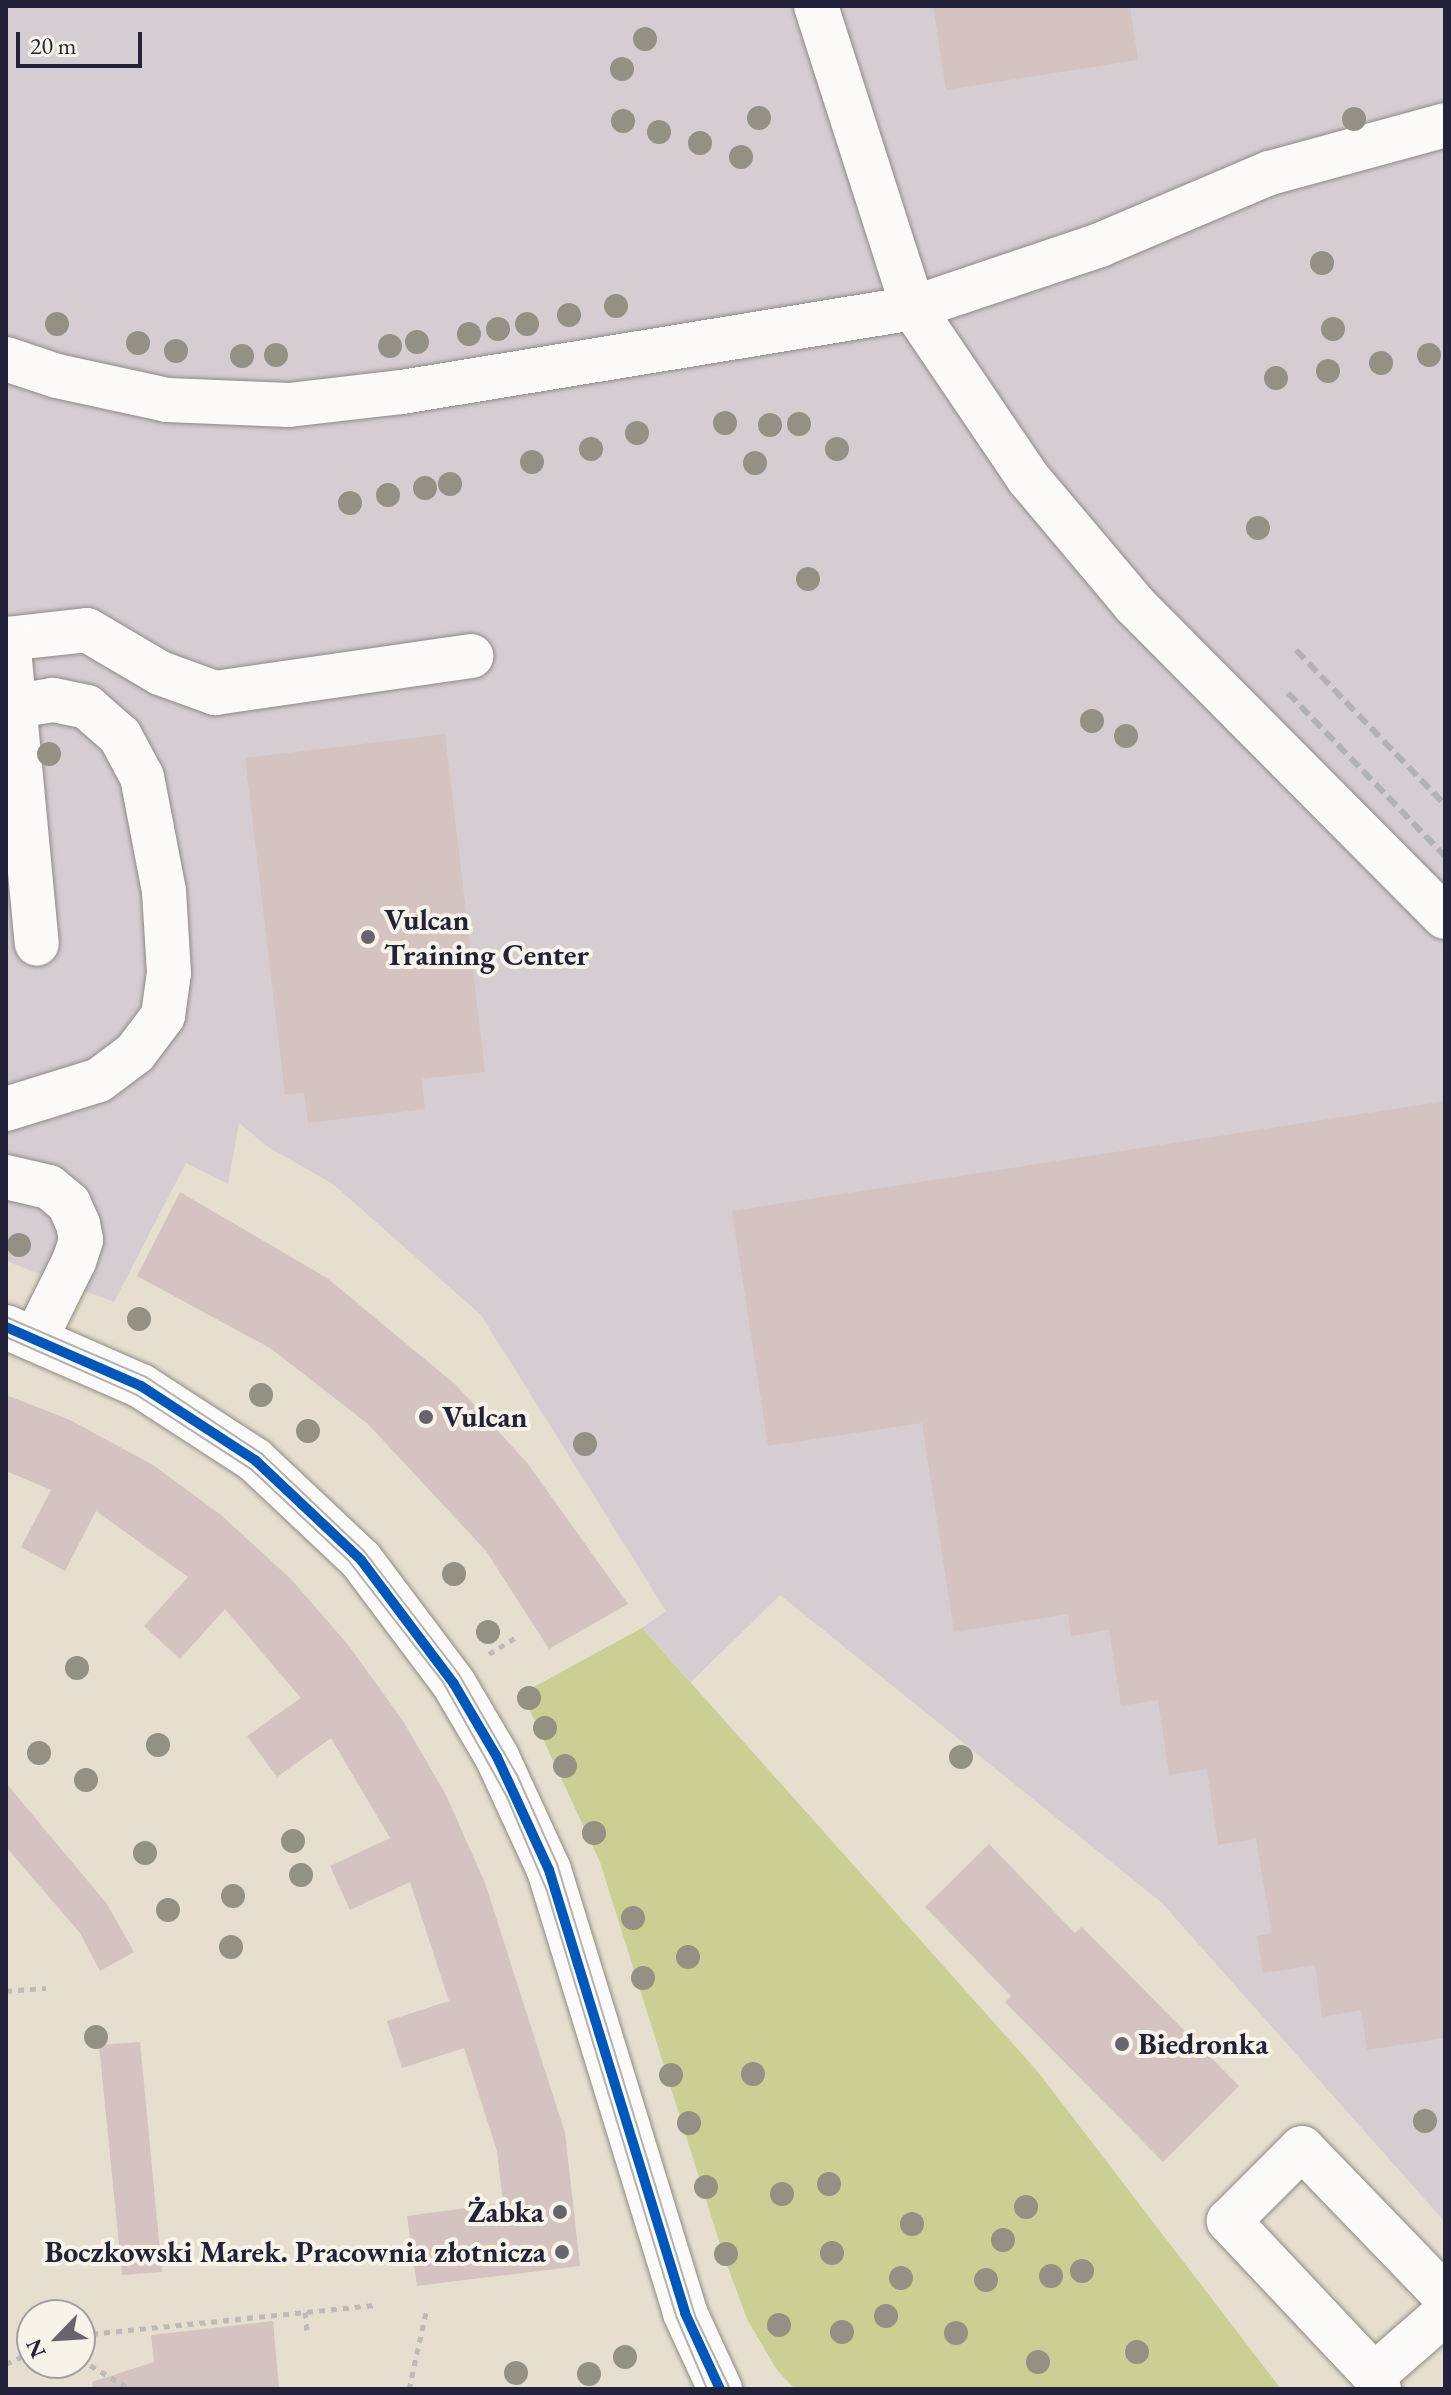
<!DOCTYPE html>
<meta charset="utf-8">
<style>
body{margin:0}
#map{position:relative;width:1451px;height:2395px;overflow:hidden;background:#e6dece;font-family:"EB Garamond",serif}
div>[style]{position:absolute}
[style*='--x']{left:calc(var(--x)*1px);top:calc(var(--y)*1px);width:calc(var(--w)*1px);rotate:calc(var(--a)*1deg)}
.industrial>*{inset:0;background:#d6cdd3}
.green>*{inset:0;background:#cacf94}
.building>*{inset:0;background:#d4c3c1}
.path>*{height:5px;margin-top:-2.5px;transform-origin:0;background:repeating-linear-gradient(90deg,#bcbaba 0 6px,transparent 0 12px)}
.roads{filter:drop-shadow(0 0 2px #8d8a85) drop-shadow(0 0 2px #8d8a85)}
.minor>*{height:44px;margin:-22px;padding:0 22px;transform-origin:22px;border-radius:22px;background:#fbfaf8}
.tram>*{height:2px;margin:-1px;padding:0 1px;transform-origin:1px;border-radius:1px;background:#b3b2b3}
.rail>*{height:6px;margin-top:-3px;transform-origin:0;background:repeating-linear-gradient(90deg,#b3b2b3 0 12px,transparent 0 18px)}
.cycleway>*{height:10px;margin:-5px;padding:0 5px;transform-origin:5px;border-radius:5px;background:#0057b8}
.trees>*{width:24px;height:24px;margin:-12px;border-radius:50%;background:#929184}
.dots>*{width:22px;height:22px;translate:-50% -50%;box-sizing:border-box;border:4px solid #f7f3e8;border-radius:50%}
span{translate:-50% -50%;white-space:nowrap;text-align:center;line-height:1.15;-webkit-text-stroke:8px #f7f3e8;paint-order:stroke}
.poi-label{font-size:30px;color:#22223b;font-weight:700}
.left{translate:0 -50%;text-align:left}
.right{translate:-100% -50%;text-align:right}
.frame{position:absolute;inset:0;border:8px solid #22223b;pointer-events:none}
.north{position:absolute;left:16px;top:2299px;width:80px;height:80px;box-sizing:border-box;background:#f7f3e8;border:2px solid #a29fa3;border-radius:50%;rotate:245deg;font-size:22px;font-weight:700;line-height:32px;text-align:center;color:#22223b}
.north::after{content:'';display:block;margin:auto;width:28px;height:36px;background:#67646e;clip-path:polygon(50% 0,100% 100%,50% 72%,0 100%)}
.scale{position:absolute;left:16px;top:32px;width:126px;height:36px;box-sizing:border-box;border:4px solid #22223b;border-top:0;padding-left:10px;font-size:24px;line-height:28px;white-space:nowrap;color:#22223b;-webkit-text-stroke:6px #f7f3e8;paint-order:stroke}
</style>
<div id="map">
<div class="industrial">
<i style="clip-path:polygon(6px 6px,1445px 6px,1445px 2222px,1162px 1903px,780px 1595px,691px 1682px,642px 1628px,666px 1611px,481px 1315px,333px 1184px,268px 1147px,239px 1123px,228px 1184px,186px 1163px,114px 1302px,6px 1261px)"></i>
</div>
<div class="green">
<i style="clip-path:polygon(642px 1628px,1038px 2072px,1281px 2389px,795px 2389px,777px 2370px,748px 2321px,725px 2260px,600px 1862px,525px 1700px,532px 1688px)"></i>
</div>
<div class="building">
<i style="clip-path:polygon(933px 6px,1130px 6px,1138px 60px,946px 90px)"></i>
<i style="clip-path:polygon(445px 734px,485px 1072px,422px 1079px,425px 1109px,308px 1123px,304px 1093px,285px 1095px,245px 758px)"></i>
<i style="clip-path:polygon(1445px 1101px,1445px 2038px,1367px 2050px,1361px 2010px,1322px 2017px,1315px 1965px,1263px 1973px,1257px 1936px,1272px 1933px,1256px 1839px,1218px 1845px,1207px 1769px,1169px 1775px,1158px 1700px,1121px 1706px,1109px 1630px,1071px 1636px,1068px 1614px,954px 1632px,922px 1423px,768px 1446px,732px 1211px)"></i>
<i style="clip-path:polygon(180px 1192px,327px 1278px,456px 1385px,528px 1464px,628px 1604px,549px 1649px,486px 1551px,368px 1424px,270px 1348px,137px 1276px)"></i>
<i style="clip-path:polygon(6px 1395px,70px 1420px,153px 1465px,221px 1515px,291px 1579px,349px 1646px,403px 1721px,446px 1795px,485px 1883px,565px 2133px,580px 2266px,417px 2286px,407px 2216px,503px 2203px,497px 2151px,464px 2048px,402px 2068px,387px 2021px,449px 2001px,410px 1882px,350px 1910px,330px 1866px,390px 1838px,331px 1738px,277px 1777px,247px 1736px,301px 1698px,225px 1609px,180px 1659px,144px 1626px,188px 1577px,96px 1511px,65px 1571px,21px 1547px,51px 1490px,6px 1471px)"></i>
<i style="clip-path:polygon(6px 1783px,107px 1904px,134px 1952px,100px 1971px,80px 1933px,6px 1847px)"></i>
<i style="clip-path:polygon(989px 1844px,1075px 1933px,1082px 1927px,1239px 2086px,1163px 2162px,1005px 2002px,1011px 1996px,925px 1907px)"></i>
<i style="clip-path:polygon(140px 2042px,162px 2272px,122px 2275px,99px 2045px)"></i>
<i style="clip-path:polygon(273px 2321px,279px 2389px,93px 2389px,92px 2382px,154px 2362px,151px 2335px)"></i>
</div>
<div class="path">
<i style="--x:489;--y:1654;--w:36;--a:-32"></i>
<i style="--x:6;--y:1991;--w:40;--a:-4.3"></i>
<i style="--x:305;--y:2312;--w:20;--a:84"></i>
<i style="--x:80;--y:2335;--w:299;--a:-5.8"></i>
<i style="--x:80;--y:2359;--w:58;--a:31"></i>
<i style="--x:6;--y:2364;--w:29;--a:-25"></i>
<i style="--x:409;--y:2389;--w:83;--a:-77.5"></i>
</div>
<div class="roads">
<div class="minor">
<i style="--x:816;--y:6;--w:317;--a:72.2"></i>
<i style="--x:913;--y:308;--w:205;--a:55.9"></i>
<i style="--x:1028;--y:478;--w:165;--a:49.9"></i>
<i style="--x:1134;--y:604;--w:441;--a:45.2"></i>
<i style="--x:6;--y:359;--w:54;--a:18.4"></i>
<i style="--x:57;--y:376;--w:113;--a:12.3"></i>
<i style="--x:167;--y:400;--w:122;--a:2.3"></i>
<i style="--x:289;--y:405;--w:114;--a:-6.6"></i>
<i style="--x:402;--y:392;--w:518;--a:-9.33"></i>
<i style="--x:913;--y:308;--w:197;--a:-18.6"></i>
<i style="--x:1100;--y:245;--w:185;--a:-23"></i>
<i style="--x:1270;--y:173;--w:181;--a:-15.3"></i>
<i style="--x:6;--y:639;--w:81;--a:-6.3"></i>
<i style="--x:87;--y:630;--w:85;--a:30.5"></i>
<i style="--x:160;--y:673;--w:59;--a:20"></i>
<i style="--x:215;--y:693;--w:259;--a:-8.2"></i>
<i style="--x:8;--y:639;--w:306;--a:84.6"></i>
<i style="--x:6;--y:1109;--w:97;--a:-17.3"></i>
<i style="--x:99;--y:1080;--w:45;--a:-36.9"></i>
<i style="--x:135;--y:1053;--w:46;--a:-52.9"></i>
<i style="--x:163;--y:1016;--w:43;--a:-82.1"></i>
<i style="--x:169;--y:973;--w:82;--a:-93.5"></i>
<i style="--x:164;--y:891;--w:116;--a:-100.9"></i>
<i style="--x:142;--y:777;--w:47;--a:-118.2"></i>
<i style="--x:120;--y:736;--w:44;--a:-138.7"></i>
<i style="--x:87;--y:707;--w:35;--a:-168"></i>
<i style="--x:53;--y:700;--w:38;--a:171"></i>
<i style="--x:6;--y:1177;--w:44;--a:13.1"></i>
<i style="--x:49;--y:1187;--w:26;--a:40"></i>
<i style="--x:69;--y:1204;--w:22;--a:66"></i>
<i style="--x:78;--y:1224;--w:16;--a:79"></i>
<i style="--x:81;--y:1240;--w:22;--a:108"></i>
<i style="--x:74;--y:1261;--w:86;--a:116.3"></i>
<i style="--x:6;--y:1327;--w:147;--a:23.6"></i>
<i style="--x:141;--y:1386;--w:136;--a:33"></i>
<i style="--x:255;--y:1460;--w:146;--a:43.3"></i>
<i style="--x:361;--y:1560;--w:155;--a:53.1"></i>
<i style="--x:454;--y:1684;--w:85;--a:59.5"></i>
<i style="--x:497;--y:1757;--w:124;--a:65.3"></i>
<i style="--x:549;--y:1870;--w:463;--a:72.9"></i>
<i style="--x:685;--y:2313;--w:84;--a:65.3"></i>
<i style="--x:1374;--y:2375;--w:94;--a:-41.1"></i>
<i style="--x:1379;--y:2389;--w:15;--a:-110"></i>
<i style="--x:1374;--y:2375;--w:212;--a:-133.3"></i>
<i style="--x:1229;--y:2221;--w:103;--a:-45"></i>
<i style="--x:1302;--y:2148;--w:206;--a:46"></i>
</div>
</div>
<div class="tram">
<i style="--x:6;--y:1317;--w:152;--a:23.2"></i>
<i style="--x:146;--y:1377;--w:139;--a:33.6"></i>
<i style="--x:262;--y:1454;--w:141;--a:43.6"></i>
<i style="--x:364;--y:1551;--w:154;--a:52.4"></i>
<i style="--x:458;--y:1673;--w:118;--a:60"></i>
<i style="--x:517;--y:1775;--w:98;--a:65.8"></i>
<i style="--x:557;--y:1864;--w:475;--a:73"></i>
<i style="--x:696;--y:2318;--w:79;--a:64.4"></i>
<i style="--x:6;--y:1337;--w:143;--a:23.9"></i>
<i style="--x:137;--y:1395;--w:136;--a:33"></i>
<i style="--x:251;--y:1469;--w:133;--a:43.2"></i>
<i style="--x:348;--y:1560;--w:155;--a:52.1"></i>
<i style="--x:443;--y:1682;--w:132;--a:60.9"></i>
<i style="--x:507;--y:1797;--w:102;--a:66.9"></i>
<i style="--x:547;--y:1891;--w:446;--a:73.1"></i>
<i style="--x:677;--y:2318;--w:77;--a:67.1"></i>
</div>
<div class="rail">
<i style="--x:1296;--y:650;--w:215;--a:46.1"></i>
<i style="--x:1288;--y:693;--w:226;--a:46.1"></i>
</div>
<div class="cycleway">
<i style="--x:6;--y:1327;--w:147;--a:23.6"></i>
<i style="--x:141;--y:1386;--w:136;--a:33"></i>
<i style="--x:255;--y:1460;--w:146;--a:43.3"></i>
<i style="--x:361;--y:1560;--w:155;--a:53.1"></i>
<i style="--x:454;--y:1684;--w:85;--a:59.5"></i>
<i style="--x:497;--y:1757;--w:124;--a:65.3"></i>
<i style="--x:549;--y:1870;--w:463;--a:72.9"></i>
<i style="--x:685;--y:2313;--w:84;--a:65.3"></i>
</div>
<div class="trees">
<i style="left:645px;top:39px"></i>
<i style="left:622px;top:69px"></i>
<i style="left:759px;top:118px"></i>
<i style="left:1354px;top:119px"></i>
<i style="left:623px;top:121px"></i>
<i style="left:659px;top:132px"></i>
<i style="left:700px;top:143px"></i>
<i style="left:741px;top:157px"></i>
<i style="left:1322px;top:263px"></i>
<i style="left:616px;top:306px"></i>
<i style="left:569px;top:315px"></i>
<i style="left:57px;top:324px"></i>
<i style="left:527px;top:324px"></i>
<i style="left:498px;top:329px"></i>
<i style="left:1333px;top:329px"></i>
<i style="left:469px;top:334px"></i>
<i style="left:417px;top:342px"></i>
<i style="left:138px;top:343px"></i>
<i style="left:390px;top:346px"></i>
<i style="left:176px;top:351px"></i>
<i style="left:276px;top:355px"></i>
<i style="left:1429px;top:355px"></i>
<i style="left:242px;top:356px"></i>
<i style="left:1381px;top:363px"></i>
<i style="left:1328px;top:371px"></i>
<i style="left:1276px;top:378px"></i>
<i style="left:725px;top:423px"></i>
<i style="left:799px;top:424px"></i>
<i style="left:770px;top:425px"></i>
<i style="left:637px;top:433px"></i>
<i style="left:591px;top:449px"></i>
<i style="left:837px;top:449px"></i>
<i style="left:532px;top:462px"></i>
<i style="left:755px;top:463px"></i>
<i style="left:450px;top:484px"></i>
<i style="left:425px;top:488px"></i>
<i style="left:388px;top:495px"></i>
<i style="left:350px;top:503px"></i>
<i style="left:1258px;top:528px"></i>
<i style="left:808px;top:579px"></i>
<i style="left:1092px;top:721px"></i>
<i style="left:1126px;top:736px"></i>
<i style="left:49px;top:754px"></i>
<i style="left:19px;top:1245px"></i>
<i style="left:139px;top:1319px"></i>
<i style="left:261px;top:1395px"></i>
<i style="left:308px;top:1431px"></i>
<i style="left:585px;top:1444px"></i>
<i style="left:454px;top:1574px"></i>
<i style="left:488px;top:1632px"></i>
<i style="left:77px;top:1668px"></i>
<i style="left:529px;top:1698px"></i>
<i style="left:545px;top:1728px"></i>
<i style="left:158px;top:1745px"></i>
<i style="left:39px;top:1753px"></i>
<i style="left:961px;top:1757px"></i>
<i style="left:565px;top:1766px"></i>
<i style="left:86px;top:1780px"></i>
<i style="left:594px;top:1833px"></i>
<i style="left:293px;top:1841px"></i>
<i style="left:145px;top:1853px"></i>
<i style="left:301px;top:1875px"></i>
<i style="left:233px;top:1896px"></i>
<i style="left:168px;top:1910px"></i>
<i style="left:633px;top:1918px"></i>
<i style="left:231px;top:1947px"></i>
<i style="left:688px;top:1957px"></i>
<i style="left:643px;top:1978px"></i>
<i style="left:96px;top:2037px"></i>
<i style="left:753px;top:2074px"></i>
<i style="left:671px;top:2075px"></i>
<i style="left:1425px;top:2121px"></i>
<i style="left:689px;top:2123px"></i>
<i style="left:829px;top:2184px"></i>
<i style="left:706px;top:2187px"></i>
<i style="left:782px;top:2194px"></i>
<i style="left:1026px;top:2207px"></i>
<i style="left:912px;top:2224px"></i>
<i style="left:1003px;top:2240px"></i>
<i style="left:832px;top:2253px"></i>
<i style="left:726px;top:2254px"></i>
<i style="left:1082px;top:2271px"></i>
<i style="left:1051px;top:2276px"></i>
<i style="left:901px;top:2278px"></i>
<i style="left:986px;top:2280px"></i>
<i style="left:886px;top:2316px"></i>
<i style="left:779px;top:2325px"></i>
<i style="left:842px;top:2332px"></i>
<i style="left:956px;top:2333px"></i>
<i style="left:1137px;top:2352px"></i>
<i style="left:625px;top:2357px"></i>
<i style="left:1038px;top:2362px"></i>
<i style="left:516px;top:2373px"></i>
<i style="left:589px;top:2374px"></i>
</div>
<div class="dots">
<i style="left:368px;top:937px;background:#67646e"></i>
<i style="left:426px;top:1417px;background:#67646e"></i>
<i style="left:1122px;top:2044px;background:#67646e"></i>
<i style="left:560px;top:2212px;background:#67646e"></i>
<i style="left:562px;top:2252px;background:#67646e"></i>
</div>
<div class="poi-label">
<span class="left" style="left:384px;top:937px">Vulcan<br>Training Center</span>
<span class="left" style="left:442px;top:1417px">Vulcan</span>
<span class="left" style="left:1138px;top:2044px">Biedronka</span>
<span class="right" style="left:544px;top:2212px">Żabka</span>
<span class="right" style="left:546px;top:2252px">Boczkowski Marek. Pracownia złotnicza</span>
</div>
<div class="frame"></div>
<div class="north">N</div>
<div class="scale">20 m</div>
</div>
